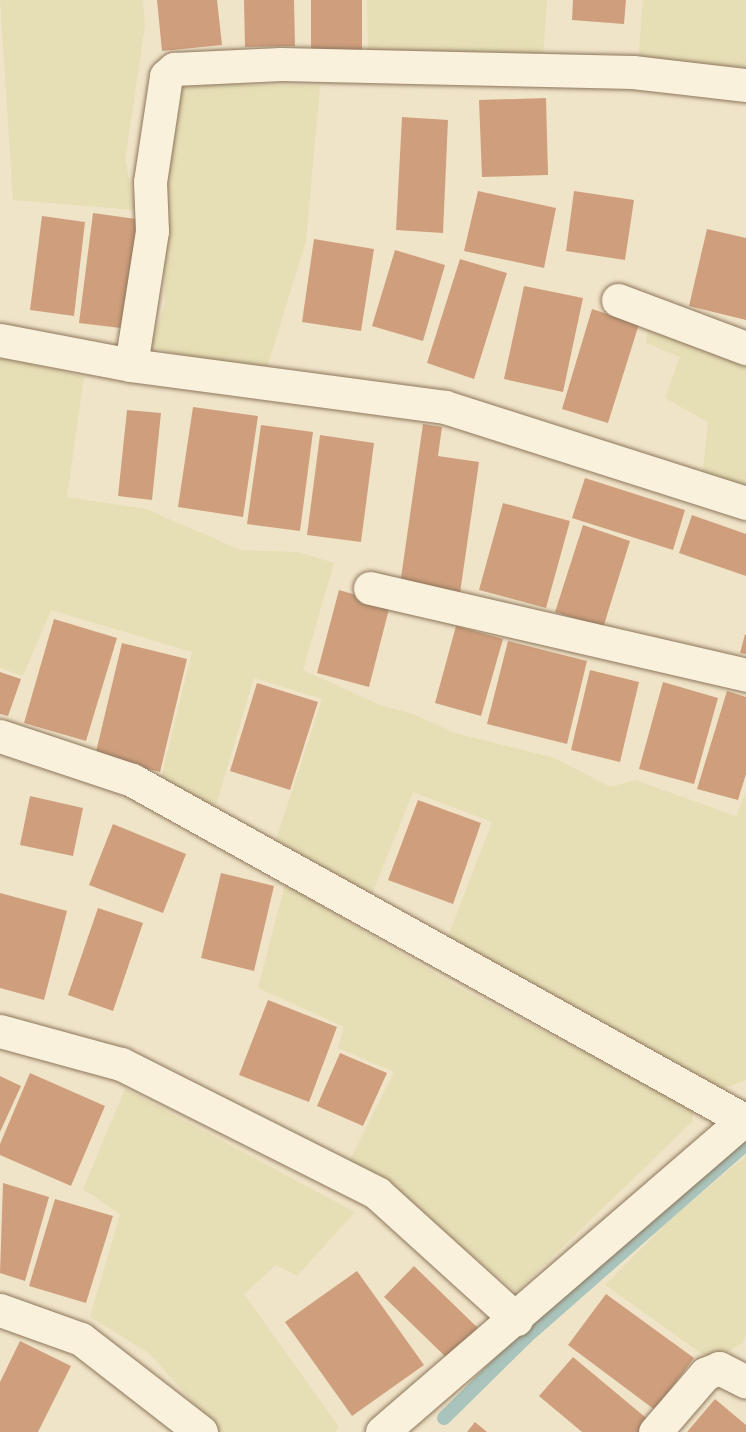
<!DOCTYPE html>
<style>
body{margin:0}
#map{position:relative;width:746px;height:1432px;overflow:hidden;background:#f0e4c8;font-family:Literata,serif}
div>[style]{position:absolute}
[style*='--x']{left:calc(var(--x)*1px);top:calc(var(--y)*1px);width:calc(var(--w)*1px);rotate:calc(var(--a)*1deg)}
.farmland>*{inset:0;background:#e6deb5}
.stream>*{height:14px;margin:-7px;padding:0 7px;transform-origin:7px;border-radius:7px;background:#a9c4bc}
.building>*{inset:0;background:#cf9f7d}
.roads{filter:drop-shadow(0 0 2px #8d765c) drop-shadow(0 0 2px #8d765c)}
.minor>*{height:33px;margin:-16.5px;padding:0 16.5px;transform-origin:16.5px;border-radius:16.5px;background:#faf1dc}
span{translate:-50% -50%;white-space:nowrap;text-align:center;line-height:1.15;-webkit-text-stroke:5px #f7eed8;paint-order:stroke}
</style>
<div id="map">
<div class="farmland">
<i style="clip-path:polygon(0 0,143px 0,145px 26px,125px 160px,136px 210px,13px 200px)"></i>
<i style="clip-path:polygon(367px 0,547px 0,543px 58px,368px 56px)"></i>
<i style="clip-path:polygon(643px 0,746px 0,746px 68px,638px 63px)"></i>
<i style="clip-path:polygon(178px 84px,320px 86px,306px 241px,265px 374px,149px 347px,165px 304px,161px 182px)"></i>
<i style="clip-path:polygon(648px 321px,746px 353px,746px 492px,702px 478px,708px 422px,665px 398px,680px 357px,646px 343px)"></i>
<i style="clip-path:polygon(0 356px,84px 377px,67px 497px,146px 509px,241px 550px,298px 552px,334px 563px,303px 670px,380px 705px,413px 714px,455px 733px,555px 758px,610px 787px,635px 780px,736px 816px,746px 791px,746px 1080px,722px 1089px,445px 944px,492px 822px,413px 792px,370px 899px,274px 846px,322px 699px,254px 678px,213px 815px,160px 782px,192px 652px,51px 610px,23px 676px,0 668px)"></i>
<i style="clip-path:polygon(285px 884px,461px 989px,692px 1106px,693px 1121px,516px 1292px,404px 1198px,348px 1164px,394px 1072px,338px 1048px,344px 1027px,258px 988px)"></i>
<i style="clip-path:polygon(125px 1089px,355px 1212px,297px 1276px,276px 1265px,244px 1294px,339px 1427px,335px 1432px,219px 1432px,149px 1353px,90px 1317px,120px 1214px,83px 1189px)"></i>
<i style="clip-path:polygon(746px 1156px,746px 1336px,742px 1343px,712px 1361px,605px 1285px,672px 1218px)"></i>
</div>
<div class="stream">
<i style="--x:444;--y:1418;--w:114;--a:-44.6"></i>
<i style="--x:525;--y:1338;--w:294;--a:-41.3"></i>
</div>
<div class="building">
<i style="clip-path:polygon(157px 0,217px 0,222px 45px,162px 51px)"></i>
<i style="clip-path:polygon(244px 0,294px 0,295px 46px,245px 47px)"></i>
<i style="clip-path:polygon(311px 0,362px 0,362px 53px,311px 52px)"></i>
<i style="clip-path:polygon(573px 0,626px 0,624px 24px,572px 20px)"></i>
<i style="clip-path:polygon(546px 98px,548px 175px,482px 177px,479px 100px)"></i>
<i style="clip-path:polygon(402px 117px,448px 120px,443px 233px,396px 230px)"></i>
<i style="clip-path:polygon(478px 191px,556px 208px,544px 268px,464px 251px)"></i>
<i style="clip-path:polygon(574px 191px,634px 200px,625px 260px,566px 251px)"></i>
<i style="clip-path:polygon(93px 213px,143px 220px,129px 329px,79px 323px)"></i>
<i style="clip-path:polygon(42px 216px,85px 222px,74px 316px,30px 310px)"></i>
<i style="clip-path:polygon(707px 229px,746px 238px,746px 320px,689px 306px)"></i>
<i style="clip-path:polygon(314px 239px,374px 249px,361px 331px,302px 322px)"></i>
<i style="clip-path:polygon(395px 250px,445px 265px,423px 341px,372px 326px)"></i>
<i style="clip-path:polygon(460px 259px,507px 273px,474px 379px,427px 363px)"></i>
<i style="clip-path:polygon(524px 286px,583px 298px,563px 392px,504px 379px)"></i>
<i style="clip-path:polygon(592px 309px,639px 324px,608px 423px,562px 409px)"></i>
<i style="clip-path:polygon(193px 407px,258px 416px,243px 517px,178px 507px)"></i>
<i style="clip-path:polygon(127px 410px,161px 413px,152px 500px,118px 496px)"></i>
<i style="clip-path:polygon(423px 424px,442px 427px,438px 456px,479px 462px,460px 593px,400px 585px)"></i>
<i style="clip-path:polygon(261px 425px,313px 432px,300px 531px,247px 524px)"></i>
<i style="clip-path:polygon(320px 435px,374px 443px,361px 542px,307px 535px)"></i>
<i style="clip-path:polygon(585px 478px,685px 510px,673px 550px,572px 518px)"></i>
<i style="clip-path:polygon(503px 503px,570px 521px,546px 608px,479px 590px)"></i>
<i style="clip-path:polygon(692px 515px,746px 534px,746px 576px,679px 553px)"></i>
<i style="clip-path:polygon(583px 525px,630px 541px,603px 628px,555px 612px)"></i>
<i style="clip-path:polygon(339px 590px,390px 605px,369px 687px,317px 673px)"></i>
<i style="clip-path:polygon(54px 619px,117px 638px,86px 741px,24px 723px)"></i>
<i style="clip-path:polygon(456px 626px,503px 639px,481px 716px,435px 703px)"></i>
<i style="clip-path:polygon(745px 634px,746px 635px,746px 654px,740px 653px)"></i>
<i style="clip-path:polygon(508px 641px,587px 661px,567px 744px,487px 724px)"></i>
<i style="clip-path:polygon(122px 643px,187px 659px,160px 772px,95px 756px)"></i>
<i style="clip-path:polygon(590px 670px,639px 682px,620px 762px,571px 750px)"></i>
<i style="clip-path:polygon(0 672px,21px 679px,8px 716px,0 714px)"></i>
<i style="clip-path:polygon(663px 682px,718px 698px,694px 784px,639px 769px)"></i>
<i style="clip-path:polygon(257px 683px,318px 702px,290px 790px,230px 771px)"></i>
<i style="clip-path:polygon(727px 691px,746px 697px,746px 774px,738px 800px,697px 789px)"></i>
<i style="clip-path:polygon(30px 796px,83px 808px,73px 856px,20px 845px)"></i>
<i style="clip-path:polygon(418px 800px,481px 823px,453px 904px,388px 880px)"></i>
<i style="clip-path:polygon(113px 824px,186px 854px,163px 913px,89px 885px)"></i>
<i style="clip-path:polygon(221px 873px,274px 886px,254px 971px,201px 958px)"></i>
<i style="clip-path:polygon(0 893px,67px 911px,44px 1000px,0 988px)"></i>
<i style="clip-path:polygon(98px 908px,143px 923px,113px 1011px,68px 995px)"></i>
<i style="clip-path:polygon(268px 1000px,337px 1027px,309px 1102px,239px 1075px)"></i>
<i style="clip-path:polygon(340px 1053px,387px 1073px,363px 1126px,317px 1106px)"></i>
<i style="clip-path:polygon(30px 1073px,105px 1106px,71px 1186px,0 1155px,0 1144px)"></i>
<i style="clip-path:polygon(0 1076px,21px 1086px,0 1132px)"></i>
<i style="clip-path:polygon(3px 1183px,49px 1197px,25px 1281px,0 1273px)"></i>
<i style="clip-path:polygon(55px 1199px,113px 1216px,86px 1303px,29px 1286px)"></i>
<i style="clip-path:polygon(414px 1266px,482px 1332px,452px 1363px,384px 1297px)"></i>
<i style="clip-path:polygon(357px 1271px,424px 1365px,352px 1416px,285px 1322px)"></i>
<i style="clip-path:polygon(606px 1294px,694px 1358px,655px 1410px,568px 1345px)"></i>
<i style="clip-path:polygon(20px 1341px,71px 1366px,38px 1432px,0 1432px,0 1382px)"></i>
<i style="clip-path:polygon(573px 1357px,651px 1422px,642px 1432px,582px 1432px,539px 1396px)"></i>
<i style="clip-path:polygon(715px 1399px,746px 1425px,746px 1432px,687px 1432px)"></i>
<i style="clip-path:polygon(475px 1422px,487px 1432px,467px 1432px)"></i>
</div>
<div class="roads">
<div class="minor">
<i style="--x:618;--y:300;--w:137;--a:20.6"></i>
<i style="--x:0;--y:340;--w:133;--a:10.8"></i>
<i style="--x:131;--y:365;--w:317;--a:7.6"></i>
<i style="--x:445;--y:407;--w:316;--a:17.7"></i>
<i style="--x:131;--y:365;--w:136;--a:-81.1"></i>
<i style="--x:152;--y:231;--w:49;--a:-92.3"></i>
<i style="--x:150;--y:182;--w:107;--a:-81.4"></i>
<i style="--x:166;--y:76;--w:11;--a:-41"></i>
<i style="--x:174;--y:69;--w:107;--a:-2.7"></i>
<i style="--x:281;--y:64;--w:352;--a:1.3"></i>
<i style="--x:633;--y:72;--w:114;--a:6.6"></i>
<i style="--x:370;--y:588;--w:386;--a:13"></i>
<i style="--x:0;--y:736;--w:139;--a:18.4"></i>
<i style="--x:132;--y:780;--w:700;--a:29.05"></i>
<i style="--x:0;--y:1031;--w:125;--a:15.3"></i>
<i style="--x:121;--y:1064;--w:287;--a:26.7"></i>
<i style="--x:377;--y:1193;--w:188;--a:42.2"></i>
<i style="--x:0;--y:1310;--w:86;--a:19.7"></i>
<i style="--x:81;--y:1339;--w:152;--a:37.8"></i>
<i style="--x:382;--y:1432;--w:481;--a:-40.8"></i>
<i style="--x:655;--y:1432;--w:77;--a:-49.2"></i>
<i style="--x:705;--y:1374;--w:15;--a:-23"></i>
<i style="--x:719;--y:1368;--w:30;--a:27"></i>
</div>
</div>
</div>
